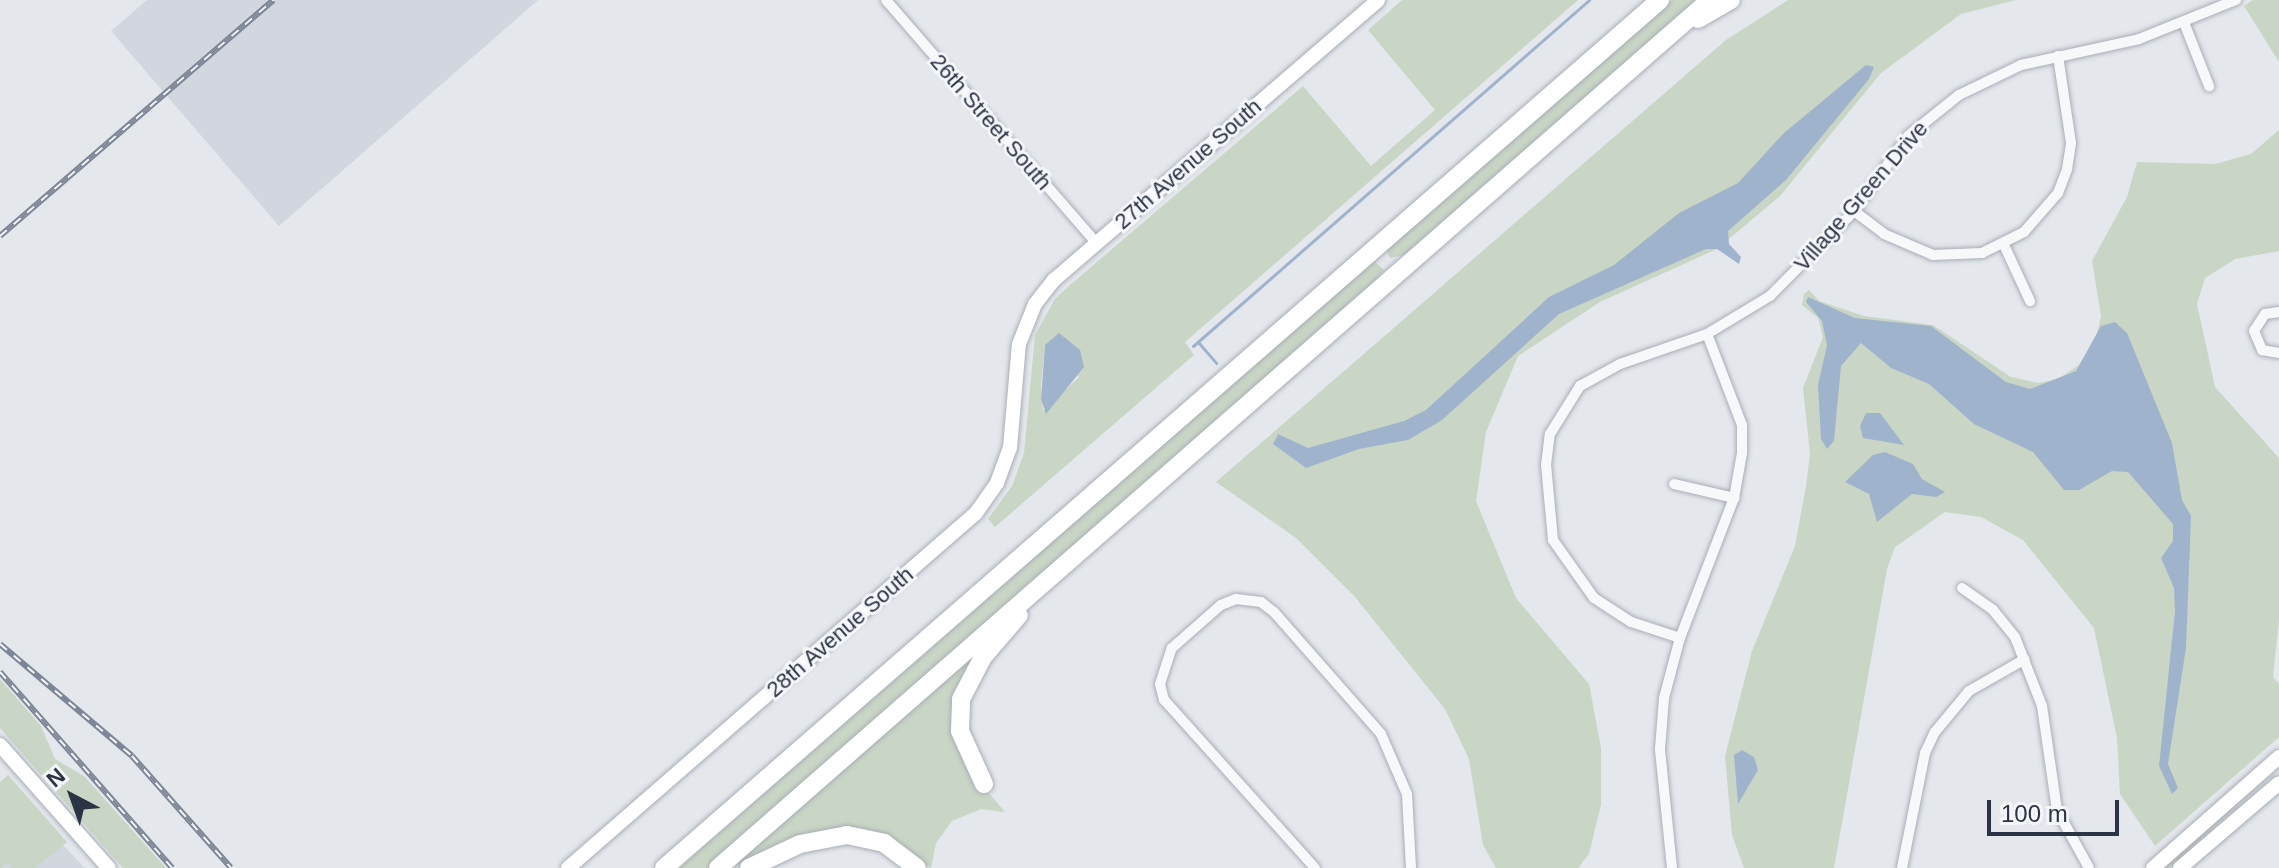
<!DOCTYPE html>
<style>
body{margin:0}
#map{position:relative;width:2279px;height:868px;overflow:hidden;background:#e4e7ec;font-family:Arial,sans-serif}
div>[style]{position:absolute}
[style*='--x']{left:calc(var(--x)*1px);top:calc(var(--y)*1px);width:calc(var(--w)*1px);rotate:calc(var(--a)*1deg)}
.built>*{inset:0;background:#d2d6de}
.green>*{inset:0;background:#c9d6c5}
.water>*{inset:0;background:#9fb4cc}
.stream>*{height:3px;margin:-1.5px;padding:0 1.5px;transform-origin:1.5px;border-radius:1.5px;background:#9fb4cc}
.roads{filter:drop-shadow(0 0 2px #a9aeb7) drop-shadow(0 0 2px #a9aeb7)}
.street>*{height:10px;margin:-5px;padding:0 5px;transform-origin:5px;border-radius:5px;background:#f7f8fa}
.secondary>*{height:14px;margin:-7px;padding:0 7px;transform-origin:7px;border-radius:7px;background:#fff}
.highway>*{height:18px;margin:-9px;padding:0 9px;transform-origin:9px;border-radius:9px;background:#fff}
.rail>*{height:6px;margin-top:-3px;transform-origin:0;background:repeating-linear-gradient(90deg,#f4f6f9 0 9px,#7d8696 0 18px);box-sizing:border-box;border-block:2px solid #7d8696}
span{translate:-50% -50%;white-space:nowrap;text-align:center;line-height:1.15;-webkit-text-stroke:6px #f4f6f9;paint-order:stroke}
.street-label{font-size:22px;color:#2b3445}
.north{position:absolute;left:32px;top:756px;width:80px;height:80px;-webkit-text-stroke:6px #f4f6f9;paint-order:stroke;rotate:319deg;font-size:22px;font-weight:700;line-height:32px;text-align:center;color:#2b3445}
.north::after{content:'';display:block;margin:auto;width:28px;height:36px;background:#2b3445;clip-path:polygon(50% 0,100% 100%,50% 72%,0 100%)}
.scale{position:absolute;left:1987px;top:800px;width:132px;height:36px;box-sizing:border-box;border:4px solid #2b3445;border-top:0;padding-left:10px;font-size:24px;line-height:28px;white-space:nowrap;color:#2b3445;-webkit-text-stroke:6px #f4f6f9;paint-order:stroke}
</style>
<div id="map">
<div class="built">
<i style="clip-path:polygon(147px 0,538px 0,279px 226px,111px 31px)"></i>
<i style="clip-path:polygon(0 782px,63px 845px,85px 868px,0 868px)"></i>
</div>
<div class="green">
<i style="clip-path:polygon(evenodd,1402px 0,1578px 0,1185px 342px,1194px 355px,995px 527px,988px 519px,1012px 486px,1024px 453px,1035px 335px,1055px 299px,1070px 285px,1303px 86px,1371px 166px,1435px 110px,1368px 30px,1402px 0,1045px 345px,1079px 377px,1043px 411px,1041px 386px,1045px 345px)"></i>
<i style="clip-path:polygon(1672px 0,1697px 0,1405px 255px,1390px 258px,1386px 250px,1392px 243px)"></i>
<i style="clip-path:polygon(1788px 0,2016px 0,1961px 14px,1881px 73px,1780px 196px,1717px 249px,1600px 302px,1518px 356px,1486px 432px,1476px 501px,1516px 598px,1589px 684px,1601px 748px,1601px 805px,1589px 854px,1578px 868px,1496px 868px,1483px 845px,1469px 759px,1445px 709px,1355px 597px,1296px 538px,1216px 482px,1726px 40px)"></i>
<i style="clip-path:polygon(2253px 0,2279px 0,2279px 62px,2244px 6px)"></i>
<i style="clip-path:polygon(2279px 130px,2279px 251px,2235px 259px,2205px 278px,2197px 304px,2215px 387px,2279px 458px,2279px 619px,2273px 677px,2279px 684px,2279px 737px,2155px 846px,2120px 794px,2117px 738px,2094px 628px,2023px 540px,1981px 517px,1945px 512px,1895px 547px,1887px 569px,1834px 868px,1744px 868px,1732px 835px,1725px 756px,1752px 651px,1795px 546px,1806px 486px,1810px 454px,1803px 388px,1823px 337px,1818px 318px,1802px 305px,1804px 294px,1809px 290px,1819px 301px,1864px 316px,1933px 325px,2011px 377px,2038px 383px,2058px 379px,2079px 365px,2095px 342px,2101px 316px,2092px 261px,2127px 197px,2137px 162px,2215px 164px,2251px 154px)"></i>
<i style="clip-path:polygon(1374px 261px,1384px 270px,1375px 282px,708px 868px,679px 868px)"></i>
<i style="clip-path:polygon(980px 647px,959px 686px,975px 777px,1005px 812px,981px 809px,952px 821px,936px 843px,931px 868px,880px 835px,755px 857px,730px 868px)"></i>
<i style="clip-path:polygon(0 679px,41px 726px,55px 759px,84px 776px,166px 868px,123px 868px,0 728px)"></i>
<i style="clip-path:polygon(2279px 766px,2169px 868px,2160px 868px)"></i>
<i style="clip-path:polygon(8px 775px,67px 842px,35px 868px,13px 868px,8px 863px,0 868px,0 782px)"></i>
</div>
<div class="water">
<i style="clip-path:polygon(1866px 65px,1874px 67px,1869px 79px,1786px 180px,1728px 231px,1729px 244px,1741px 257px,1739px 264px,1717px 249px,1706px 249px,1559px 314px,1442px 420px,1408px 440px,1359px 449px,1306px 468px,1273px 444px,1278px 434px,1308px 448px,1404px 421px,1426px 410px,1549px 297px,1614px 265px,1679px 213px,1738px 183px,1784px 133px)"></i>
<i style="clip-path:polygon(1808px 297px,1855px 318px,1931px 326px,2006px 382px,2030px 389px,2076px 371px,2101px 326px,2115px 322px,2127px 333px,2172px 443px,2182px 500px,2191px 516px,2186px 648px,2168px 764px,2178px 788px,2172px 794px,2159px 766px,2175px 611px,2174px 588px,2161px 558px,2173px 541px,2173px 524px,2128px 472px,2112px 471px,2079px 490px,2064px 490px,2033px 452px,1974px 424px,1929px 384px,1891px 368px,1861px 343px,1841px 366px,1834px 441px,1827px 449px,1821px 439px,1818px 385px,1827px 345px,1822px 321px,1806px 302px)"></i>
<i style="clip-path:polygon(1059px 333px,1080px 350px,1084px 367px,1046px 414px,1041px 399px,1045px 345px)"></i>
<i style="clip-path:polygon(1866px 413px,1880px 413px,1904px 445px,1863px 438px,1860px 426px)"></i>
<i style="clip-path:polygon(1885px 452px,1913px 464px,1922px 479px,1945px 492px,1936px 497px,1912px 494px,1877px 522px,1869px 494px,1845px 482px,1873px 455px)"></i>
<i style="clip-path:polygon(1742px 750px,1754px 757px,1758px 770px,1738px 804px,1734px 755px)"></i>
</div>
<div class="stream">
<i style="--x:1198;--y:342;--w:28;--a:49"></i>
<i style="--x:1193;--y:346;--w:526;--a:-41.14"></i>
</div>
<div class="roads">
<div class="street">
<i style="--x:886;--y:0;--w:323;--a:49.1"></i>
<i style="--x:2185;--y:25;--w:66;--a:68.5"></i>
<i style="--x:1854;--y:211;--w:38;--a:37"></i>
<i style="--x:1884;--y:234;--w:53;--a:23.2"></i>
<i style="--x:1933;--y:255;--w:49;--a:-2.3"></i>
<i style="--x:1982;--y:253;--w:47;--a:-26.6"></i>
<i style="--x:2024;--y:232;--w:52;--a:-48.9"></i>
<i style="--x:2058;--y:193;--w:26;--a:-69"></i>
<i style="--x:2067;--y:169;--w:26;--a:-81"></i>
<i style="--x:2071;--y:143;--w:88;--a:-98.5"></i>
<i style="--x:2004;--y:245;--w:62;--a:65.1"></i>
<i style="--x:2279;--y:312;--w:14;--a:172"></i>
<i style="--x:2265;--y:314;--w:20;--a:123"></i>
<i style="--x:2254;--y:331;--w:21;--a:67"></i>
<i style="--x:2262;--y:350;--w:17;--a:10"></i>
<i style="--x:1674;--y:484;--w:62;--a:13.1"></i>
<i style="--x:1962;--y:588;--w:38;--a:35"></i>
<i style="--x:1993;--y:610;--w:35;--a:51"></i>
<i style="--x:2015;--y:637;--w:74;--a:68.6"></i>
<i style="--x:2042;--y:706;--w:105;--a:81.8"></i>
<i style="--x:2057;--y:810;--w:66;--a:61.1"></i>
<i style="--x:1680;--y:638;--w:52;--a:-161.9"></i>
<i style="--x:1631;--y:622;--w:44;--a:-147"></i>
<i style="--x:1594;--y:598;--w:71;--a:-125.3"></i>
<i style="--x:1553;--y:540;--w:75;--a:-95.3"></i>
<i style="--x:1546;--y:465;--w:31;--a:-83"></i>
<i style="--x:1550;--y:434;--w:57;--a:-58"></i>
<i style="--x:1580;--y:386;--w:46;--a:-28.8"></i>
<i style="--x:1620;--y:364;--w:92;--a:-19"></i>
<i style="--x:1707;--y:334;--w:74;--a:-31.1"></i>
<i style="--x:1770;--y:296;--w:120;--a:-45.3"></i>
<i style="--x:1854;--y:211;--w:92;--a:-54.2"></i>
<i style="--x:1908;--y:136;--w:65;--a:-38.8"></i>
<i style="--x:1959;--y:95;--w:69;--a:-25.8"></i>
<i style="--x:2021;--y:65;--w:121;--a:-12.4"></i>
<i style="--x:2139;--y:39;--w:105;--a:-21.9"></i>
<i style="--x:1315;--y:868;--w:226;--a:-131.9"></i>
<i style="--x:1164;--y:700;--w:16;--a:-104"></i>
<i style="--x:1160;--y:684;--w:38;--a:-72"></i>
<i style="--x:1172;--y:648;--w:65;--a:-41.3"></i>
<i style="--x:1221;--y:605;--w:16;--a:-22"></i>
<i style="--x:1236;--y:599;--w:25;--a:7"></i>
<i style="--x:1261;--y:602;--w:16;--a:38"></i>
<i style="--x:1274;--y:612;--w:162;--a:48.7"></i>
<i style="--x:1381;--y:734;--w:65;--a:66.6"></i>
<i style="--x:1407;--y:794;--w:74;--a:86.9"></i>
<i style="--x:1672;--y:868;--w:120;--a:-95.8"></i>
<i style="--x:1660;--y:749;--w:51;--a:-85.5"></i>
<i style="--x:1664;--y:698;--w:62;--a:-75.1"></i>
<i style="--x:1680;--y:638;--w:150;--a:-68.9"></i>
<i style="--x:1734;--y:498;--w:46;--a:-79.9"></i>
<i style="--x:1742;--y:453;--w:28;--a:-90"></i>
<i style="--x:1742;--y:425;--w:97;--a:-111"></i>
<i style="--x:1902;--y:868;--w:117;--a:-78.7"></i>
<i style="--x:1925;--y:753;--w:23;--a:-65"></i>
<i style="--x:1935;--y:732;--w:53;--a:-50.3"></i>
<i style="--x:1969;--y:691;--w:64;--a:-29.7"></i>
</div>
<div class="secondary">
<i style="--x:0;--y:745;--w:164;--a:48.5"></i>
<i style="--x:568;--y:868;--w:541;--a:-41.03"></i>
<i style="--x:976;--y:513;--w:37;--a:-55"></i>
<i style="--x:997;--y:483;--w:37;--a:-70"></i>
<i style="--x:1010;--y:448;--w:104;--a:-85.1"></i>
<i style="--x:1019;--y:344;--w:43;--a:-68.2"></i>
<i style="--x:1035;--y:304;--w:31;--a:-52"></i>
<i style="--x:1054;--y:280;--w:428;--a:-40.8"></i>
<i style="--x:2153;--y:868;--w:168;--a:-41.4"></i>
<i style="--x:2180;--y:868;--w:130;--a:-40.6"></i>
</div>
<div class="highway">
<i style="--x:1698;--y:19;--w:38;--a:-30"></i>
<i style="--x:984;--y:784;--w:58;--a:-114.4"></i>
<i style="--x:960;--y:731;--w:32;--a:-88"></i>
<i style="--x:961;--y:699;--w:47;--a:-62.4"></i>
<i style="--x:983;--y:657;--w:55;--a:-49.4"></i>
<i style="--x:664;--y:868;--w:1321;--a:-41.07"></i>
<i style="--x:718;--y:868;--w:1318;--a:-41.19"></i>
<i style="--x:749;--y:868;--w:56;--a:-25.2"></i>
<i style="--x:800;--y:844;--w:48;--a:-10.8"></i>
<i style="--x:847;--y:835;--w:38;--a:12"></i>
<i style="--x:884;--y:843;--w:41;--a:37.1"></i>
</div>
</div>
<div class="rail">
<i style="--x:0;--y:236;--w:361;--a:-40.8"></i>
<i style="--x:0;--y:644;--w:173;--a:40.3"></i>
<i style="--x:132;--y:756;--w:149;--a:48.5"></i>
<i style="--x:0;--y:672;--w:261;--a:48.7"></i>
</div>
<div class="street-label">
<span style="left:991px;top:122px;rotate:49deg">26th Street South</span>
<span style="left:1188px;top:164px;rotate:-41deg">27th Avenue South</span>
<span style="left:1861px;top:196px;rotate:-49deg">Village Green Drive</span>
<span style="left:840px;top:632px;rotate:-41deg">28th Avenue South</span>
</div>
<div class="north">N</div>
<div class="scale">100 m</div>
</div>
